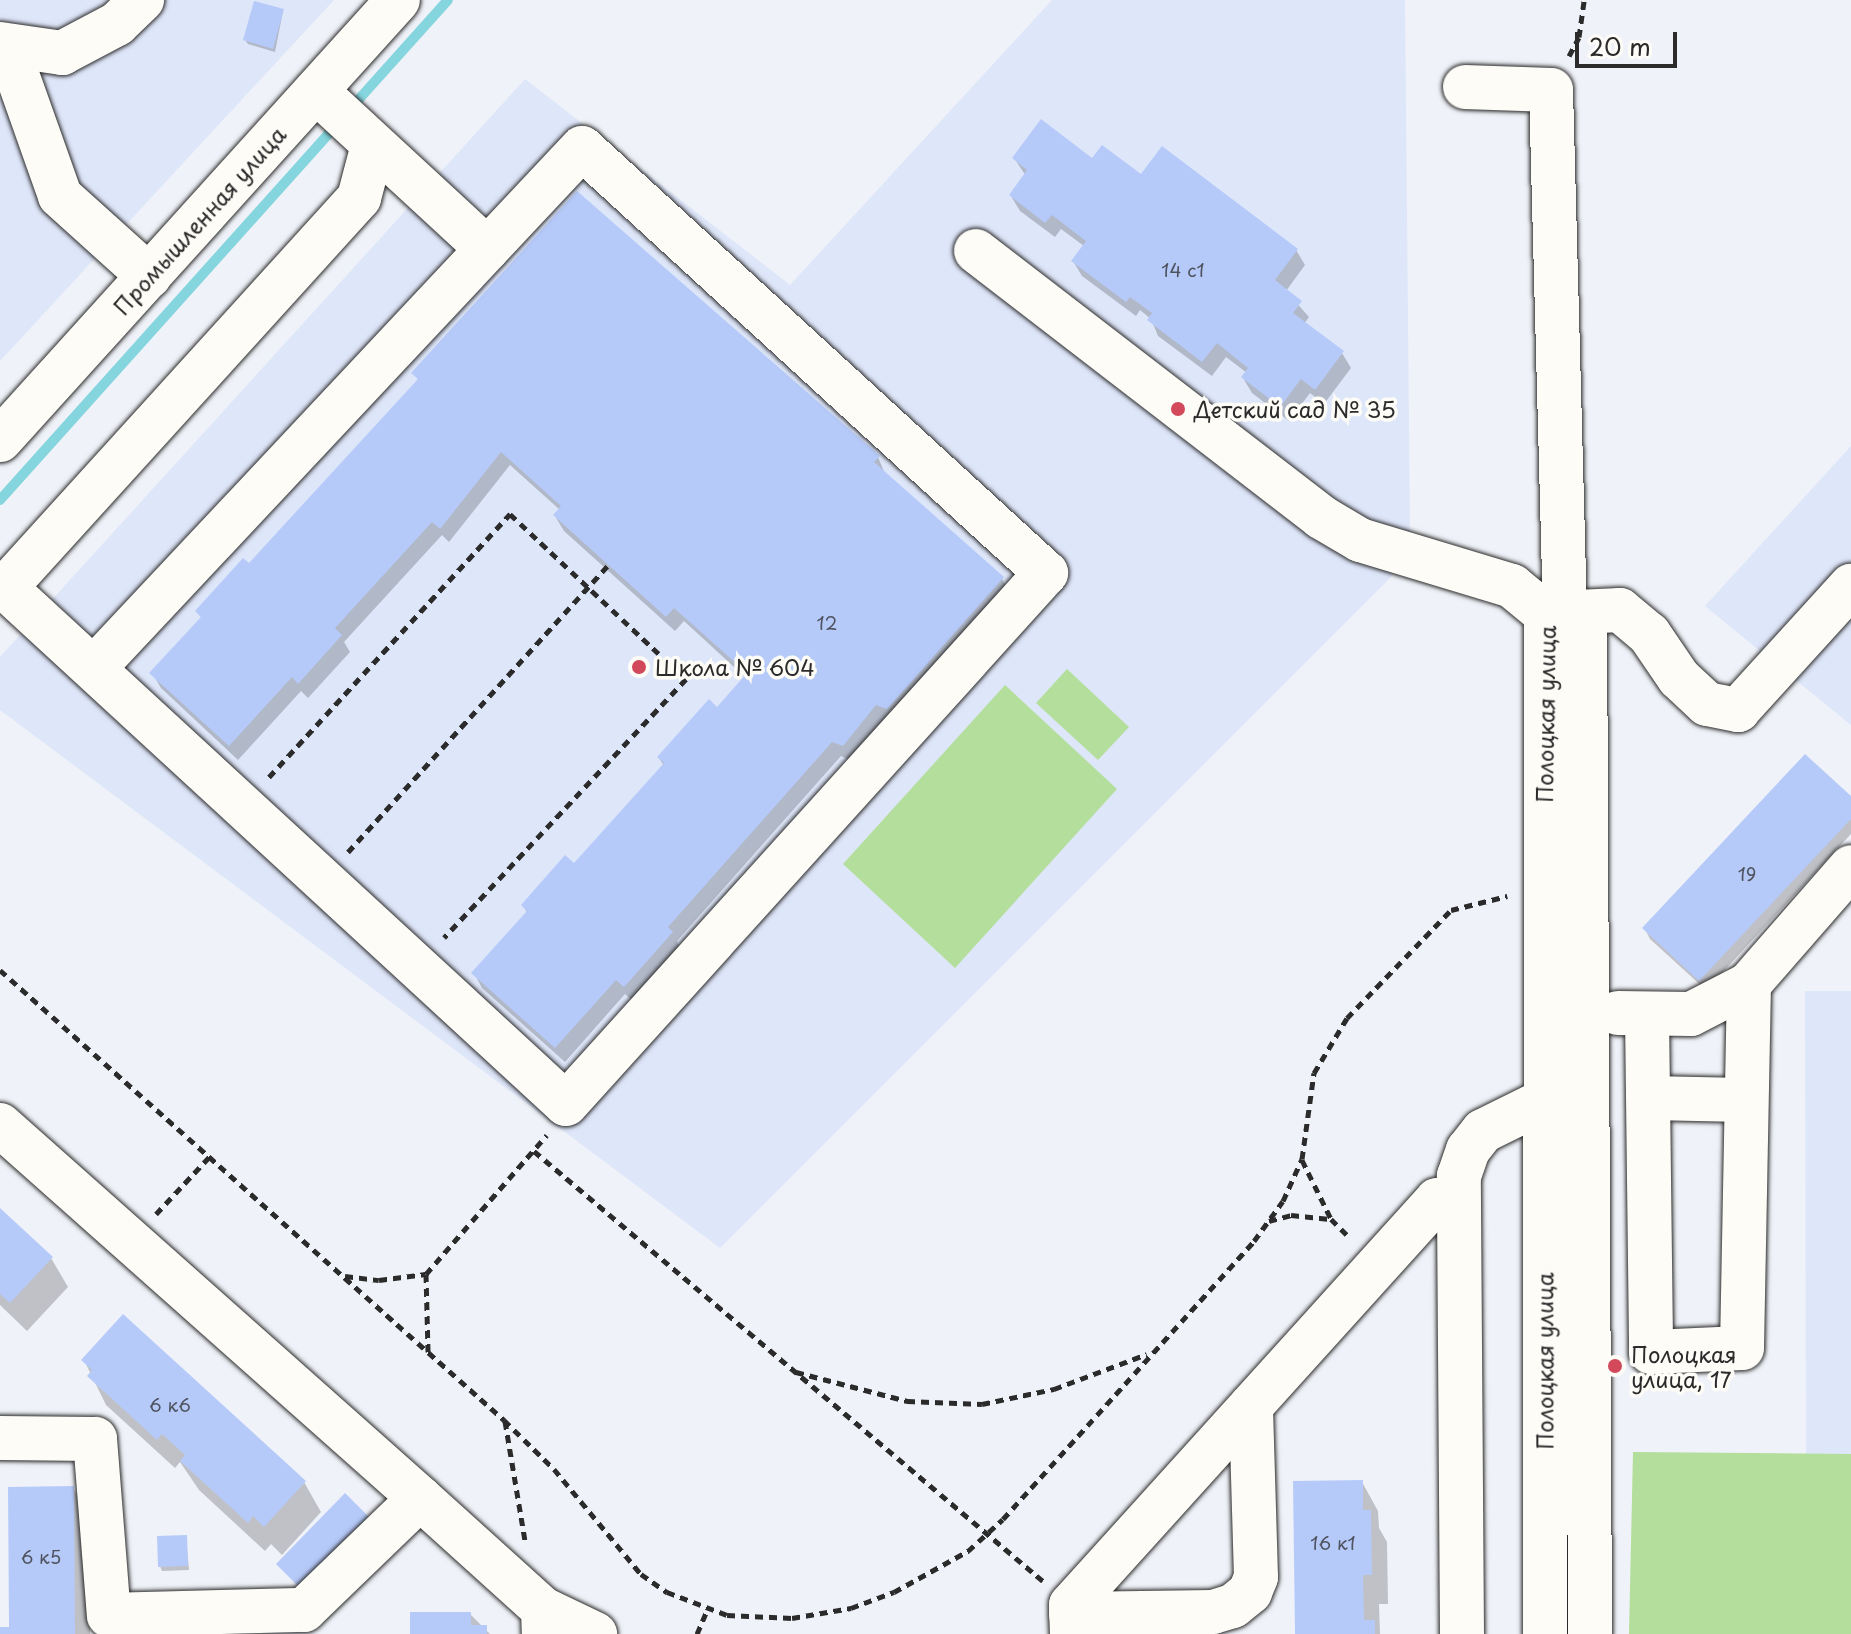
<!DOCTYPE html>
<meta charset="utf-8">
<style>
body{margin:0}
#map{position:relative;width:1851px;height:1634px;overflow:hidden;background:#eff2f8;font-family:"Playpen Sans",sans-serif}
div>[style]{position:absolute}
[style*='--x']{left:calc(var(--x)*1px);top:calc(var(--y)*1px);width:calc(var(--w)*1px);rotate:calc(var(--a)*1deg)}
.built>*{inset:0;background:#dee6f9}
.green>*{inset:0;background:#b4de9b}
.shadow>*{inset:0;background:#0003}
.stream>*{height:10px;margin:-5px;padding:0 5px;transform-origin:5px;border-radius:5px;background:#84d5dd}
.building>*{inset:0;background:#b6cafa}
.path>*{height:5px;margin-top:-2.5px;transform-origin:0;background:repeating-linear-gradient(90deg,#2b2b2b 0 8px,transparent 0 14px)}
.roads{filter:drop-shadow(0 0 2px #2b2b2b) drop-shadow(0 0 2px #2b2b2b)}
.minor>*{height:44px;margin:-22px;padding:0 22px;transform-origin:22px;border-radius:22px;background:#fdfcf7}
.dots>*{width:22px;height:22px;translate:-50% -50%;box-sizing:border-box;border:4px solid #fdfcf7;border-radius:50%}
span{translate:-50% -50%;white-space:nowrap;text-align:center;line-height:1.15;-webkit-text-stroke:7px #fdfcf7;paint-order:stroke}
.number-label{font-size:18px;color:#4e535f}
.number-label span{-webkit-text-stroke-width:0}
.street-label{font-size:22px;color:#2b2b2b}
.poi-label{font-size:22px;color:#2b2b2b}
.left{translate:0 -50%;text-align:left}
.scale{position:absolute;left:1575px;top:32px;width:102px;height:36px;box-sizing:border-box;border:4px solid #2b2b2b;border-top:0;padding-left:10px;font-size:24px;line-height:28px;white-space:nowrap;color:#2b2b2b;-webkit-text-stroke:6px #fdfcf7;paint-order:stroke}
</style>
<div id="map">
<div class="built">
<i style="clip-path:polygon(0 0,334px 0,0 361px)"></i>
<i style="clip-path:polygon(1052px 0,1405px 0,1410px 532px,1391px 577px,720px 1248px,0 710px,0 657px,525px 79px,790px 285px)"></i>
<i style="clip-path:polygon(1851px 446px,1851px 725px,1705px 606px)"></i>
<i style="clip-path:polygon(1805px 991px,1851px 991px,1851px 1457px,1806px 1456px)"></i>
</div>
<div class="green">
<i style="clip-path:polygon(1067px 669px,1129px 727px,1098px 760px,1036px 703px)"></i>
<i style="clip-path:polygon(1005px 685px,1117px 789px,955px 968px,843px 864px)"></i>
<i style="clip-path:polygon(1633px 1452px,1851px 1454px,1851px 1634px,1629px 1634px)"></i>
</div>
<div class="shadow">
<i style="clip-path:polygon(283px 11px,275px 52px,248px 44px,245px 40px)"></i>
<i style="clip-path:polygon(1014px 158px,1092px 161px,1141px 177px,1296px 250px,1305px 265px,1286px 291px,1309px 317px,1304px 324px,1342px 353px,1351px 368px,1324px 404px,1310px 393px,1289px 421px,1252px 393px,1243px 378px,1247px 373px,1226px 357px,1212px 376px,1158px 336px,1151px 319px,1140px 310px,1136px 316px,1082px 276px,1073px 261px,1084px 246px,1061px 229px,1055px 237px,1020px 211px,1011px 196px,1026px 176px)"></i>
<i style="clip-path:polygon(414px 373px,878px 457px,885px 474px,1002px 579px,1011px 594px,852px 761px,841px 756px,677px 941px,680px 948px,633px 1001px,625px 994px,565px 1062px,482px 988px,474px 973px,527px 913px,523px 905px,575px 866px,664px 766px,659px 758px,717px 710px,746px 678px,684px 621px,675px 631px,564px 531px,555px 516px,560px 510px,510px 465px,449px 542px,442px 535px,344px 642px,350px 652px,308px 698px,301px 691px,238px 760px,161px 688px,152px 673px,202px 619px,197px 611px,249px 566px,419px 381px)"></i>
<i style="clip-path:polygon(1851px 799px,1851px 834px,1706px 990px,1650px 939px,1645px 929px)"></i>
<i style="clip-path:polygon(0 1210px,51px 1258px,68px 1287px,27px 1331px,0 1305px)"></i>
<i style="clip-path:polygon(84px 1360px,304px 1482px,321px 1512px,282px 1555px,271px 1544px,265px 1551px,199px 1490px,180px 1462px,175px 1468px,106px 1405px)"></i>
<i style="clip-path:polygon(1362px 1482px,1378px 1511px,1379px 1528px,1387px 1542px,1388px 1604px,1379px 1604px,1380px 1634px,1297px 1634px)"></i>
<i style="clip-path:polygon(73px 1488px,90px 1518px,90px 1634px,0 1634px,0 1629px,11px 1629px)"></i>
<i style="clip-path:polygon(186px 1537px,189px 1570px,162px 1571px,160px 1566px)"></i>
<i style="clip-path:polygon(470px 1614px,490px 1634px,412px 1634px)"></i>
</div>
<div class="stream">
<i style="--x:351;--y:108;--w:145;--a:-48.1"></i>
<i style="--x:0;--y:500;--w:499;--a:-48.1"></i>
</div>
<div class="building">
<i style="clip-path:polygon(254px 1px,284px 9px,273px 49px,243px 40px)"></i>
<i style="clip-path:polygon(1041px 119px,1092px 158px,1102px 145px,1141px 174px,1162px 146px,1298px 249px,1275px 280px,1302px 301px,1293px 313px,1344px 351px,1315px 390px,1301px 379px,1280px 407px,1241px 377px,1248px 368px,1217px 343px,1202px 362px,1147px 320px,1152px 313px,1130px 297px,1126px 302px,1071px 261px,1086px 241px,1052px 215px,1045px 223px,1009px 195px,1027px 170px,1012px 158px)"></i>
<i style="clip-path:polygon(577px 191px,880px 456px,874px 462px,1004px 577px,887px 709px,876px 705px,843px 746px,832px 742px,668px 927px,673px 932px,624px 987px,616px 980px,555px 1048px,471px 973px,527px 911px,521px 905px,565px 855px,574px 863px,664px 763px,657px 757px,709px 699px,717px 707px,747px 673px,674px 608px,666px 617px,553px 515px,561px 506px,501px 452px,440px 529px,432px 522px,335px 628px,342px 635px,298px 684px,292px 677px,229px 746px,149px 673px,201px 617px,195px 611px,243px 558px,249px 563px,418px 379px,411px 373px)"></i>
<i style="clip-path:polygon(1805px 754px,1851px 796px,1851px 819px,1699px 981px,1642px 928px)"></i>
<i style="clip-path:polygon(0 1208px,53px 1257px,10px 1303px,0 1294px)"></i>
<i style="clip-path:polygon(123px 1314px,306px 1481px,264px 1527px,253px 1516px,248px 1523px,180px 1461px,185px 1455px,162px 1434px,157px 1440px,87px 1376px,92px 1370px,81px 1360px)"></i>
<i style="clip-path:polygon(1363px 1480px,1363px 1510px,1371px 1510px,1372px 1575px,1363px 1575px,1364px 1620px,1375px 1620px,1375px 1634px,1295px 1634px,1293px 1481px)"></i>
<i style="clip-path:polygon(74px 1486px,75px 1634px,0 1634px,0 1627px,9px 1627px,8px 1487px)"></i>
<i style="clip-path:polygon(345px 1493px,372px 1520px,303px 1591px,276px 1564px)"></i>
<i style="clip-path:polygon(187px 1535px,188px 1566px,158px 1567px,157px 1536px)"></i>
<i style="clip-path:polygon(410px 1612px,471px 1612px,471px 1625px,487px 1625px,487px 1634px,410px 1634px)"></i>
</div>
<div class="path">
<i style="--x:1569;--y:56;--w:21;--a:-62"></i>
<i style="--x:1579;--y:37;--w:37;--a:-82"></i>
<i style="--x:269;--y:777;--w:357;--a:-47.5"></i>
<i style="--x:510;--y:514;--w:241;--a:43.2"></i>
<i style="--x:686;--y:679;--w:354;--a:133.1"></i>
<i style="--x:348;--y:852;--w:387;--a:-47.8"></i>
<i style="--x:0;--y:970;--w:676;--a:41.76"></i>
<i style="--x:504;--y:1420;--w:70;--a:44.4"></i>
<i style="--x:554;--y:1469;--w:136;--a:50.4"></i>
<i style="--x:641;--y:1574;--w:32;--a:35"></i>
<i style="--x:667;--y:1592;--w:64;--a:21"></i>
<i style="--x:727;--y:1615;--w:65;--a:2.6"></i>
<i style="--x:792;--y:1618;--w:60;--a:-9.6"></i>
<i style="--x:851;--y:1608;--w:46;--a:-20.4"></i>
<i style="--x:894;--y:1592;--w:85;--a:-29"></i>
<i style="--x:968;--y:1551;--w:47;--a:-42.4"></i>
<i style="--x:1003;--y:1519;--w:375;--a:-47.9"></i>
<i style="--x:1254;--y:1241;--w:49;--a:-54.1"></i>
<i style="--x:1283;--y:1201;--w:46;--a:-65.7"></i>
<i style="--x:1302;--y:1159;--w:87;--a:-82.1"></i>
<i style="--x:1314;--y:1073;--w:64;--a:-59"></i>
<i style="--x:1347;--y:1018;--w:150;--a:-46.1"></i>
<i style="--x:1451;--y:910;--w:58;--a:-14"></i>
<i style="--x:534;--y:1151;--w:666;--a:40.19"></i>
<i style="--x:1302;--y:1160;--w:66;--a:63.8"></i>
<i style="--x:1331;--y:1219;--w:28;--a:45"></i>
<i style="--x:156;--y:1214;--w:79;--a:-47"></i>
<i style="--x:1269;--y:1221;--w:23;--a:-15"></i>
<i style="--x:1291;--y:1215;--w:39;--a:6"></i>
<i style="--x:426;--y:1274;--w:184;--a:-49"></i>
<i style="--x:345;--y:1276;--w:34;--a:7"></i>
<i style="--x:379;--y:1280;--w:47;--a:-7.3"></i>
<i style="--x:426;--y:1274;--w:78;--a:88.5"></i>
<i style="--x:796;--y:1372;--w:115;--a:14.6"></i>
<i style="--x:907;--y:1401;--w:75;--a:2.3"></i>
<i style="--x:982;--y:1404;--w:74;--a:-11.8"></i>
<i style="--x:1054;--y:1389;--w:99;--a:-20.6"></i>
<i style="--x:505;--y:1421;--w:122;--a:80.5"></i>
<i style="--x:697;--y:1634;--w:28;--a:-67"></i>
</div>
<div class="roads">
<div class="minor">
<i style="--x:0;--y:44;--w:63;--a:8.3"></i>
<i style="--x:62;--y:53;--w:62;--a:-27.8"></i>
<i style="--x:117;--y:24;--w:35;--a:-44"></i>
<i style="--x:7;--y:46;--w:159;--a:70.5"></i>
<i style="--x:60;--y:196;--w:120;--a:42"></i>
<i style="--x:1465;--y:87;--w:86;--a:2"></i>
<i style="--x:1551;--y:90;--w:523;--a:88.47"></i>
<i style="--x:316;--y:91;--w:233;--a:42.7"></i>
<i style="--x:976;--y:251;--w:436;--a:37.6"></i>
<i style="--x:1321;--y:517;--w:45;--a:30.5"></i>
<i style="--x:1360;--y:540;--w:159;--a:16.8"></i>
<i style="--x:1512;--y:586;--w:44;--a:39.5"></i>
<i style="--x:0;--y:440;--w:593;--a:-47.87"></i>
<i style="--x:0;--y:583;--w:769;--a:42.63"></i>
<i style="--x:566;--y:1104;--w:716;--a:-47.89"></i>
<i style="--x:1046;--y:573;--w:629;--a:-137.51"></i>
<i style="--x:582;--y:148;--w:712;--a:133.18"></i>
<i style="--x:5;--y:588;--w:527;--a:-47.77"></i>
<i style="--x:359;--y:198;--w:55;--a:-75.2"></i>
<i style="--x:1585;--y:612;--w:1022;--a:89.72"></i>
<i style="--x:1556;--y:613;--w:64;--a:-2.7"></i>
<i style="--x:1620;--y:610;--w:38;--a:40"></i>
<i style="--x:1649;--y:634;--w:53;--a:55.7"></i>
<i style="--x:1679;--y:678;--w:38;--a:43"></i>
<i style="--x:1707;--y:704;--w:32;--a:11"></i>
<i style="--x:1738;--y:710;--w:168;--a:-47.7"></i>
<i style="--x:1618;--y:1013;--w:73;--a:0.8"></i>
<i style="--x:1691;--y:1014;--w:65;--a:-27.3"></i>
<i style="--x:1749;--y:984;--w:155;--a:-48.9"></i>
<i style="--x:1647;--y:1014;--w:338;--a:89.3"></i>
<i style="--x:1651;--y:1352;--w:91;--a:-2.5"></i>
<i style="--x:1742;--y:1348;--w:364;--a:-88.9"></i>
<i style="--x:1649;--y:1098;--w:96;--a:1.2"></i>
<i style="--x:0;--y:1125;--w:562;--a:41.61"></i>
<i style="--x:0;--y:1438;--w:95;--a:0.6"></i>
<i style="--x:95;--y:1439;--w:177;--a:85.5"></i>
<i style="--x:109;--y:1615;--w:195;--a:-1.5"></i>
<i style="--x:304;--y:1610;--w:161;--a:-44"></i>
<i style="--x:420;--y:1498;--w:166;--a:42.1"></i>
<i style="--x:543;--y:1609;--w:25;--a:88"></i>
<i style="--x:543;--y:1609;--w:58;--a:25.7"></i>
<i style="--x:1071;--y:1614;--w:142;--a:-0.8"></i>
<i style="--x:1213;--y:1612;--w:21;--a:-17"></i>
<i style="--x:1233;--y:1606;--w:22;--a:-39"></i>
<i style="--x:1250;--y:1592;--w:16;--a:-68"></i>
<i style="--x:1256;--y:1577;--w:171;--a:-91.7"></i>
<i style="--x:1072;--y:1634;--w:29;--a:-92"></i>
<i style="--x:1071;--y:1605;--w:546;--a:-47.9"></i>
<i style="--x:1437;--y:1200;--w:22;--a:16"></i>
<i style="--x:1462;--y:1634;--w:458;--a:-90.4"></i>
<i style="--x:1459;--y:1176;--w:28;--a:-71"></i>
<i style="--x:1468;--y:1150;--w:24;--a:-52"></i>
<i style="--x:1483;--y:1131;--w:66;--a:-26.2"></i>
<i style="--x:1542;--y:1102;--w:26;--a:0"></i>
<i style="--x:1545;--y:1634;--w:1020;--a:-89.94"></i>
</div>
</div>
<div class="dots">
<i style="left:1178px;top:409px;background:#d1495b"></i>
<i style="left:639px;top:667px;background:#d1495b"></i>
<i style="left:1615px;top:1366px;background:#d1495b"></i>
</div>
<div class="number-label">
<span style="left:1183px;top:270px">14 с1</span>
<span style="left:827px;top:623px">12</span>
<span style="left:1747px;top:874px">19</span>
<span style="left:170px;top:1405px">6 к6</span>
<span style="left:1333px;top:1543px">16 к1</span>
<span style="left:41px;top:1557px">6 к5</span>
</div>
<div class="street-label">
<span style="left:199px;top:220px;rotate:-48deg">Промышленная улица</span>
<span style="left:1545px;top:714px;rotate:-89deg">Полоцкая улица</span>
<span style="left:1544px;top:1361px;rotate:-90deg">Полоцкая улица</span>
</div>
<div class="poi-label">
<span class="left" style="left:1194px;top:409px">Детский сад № 35</span>
<span class="left" style="left:655px;top:667px">Школа № 604</span>
<span class="left" style="left:1631px;top:1366px">Полоцкая<br>улица, 17</span>
</div>
<div class="scale">20 m</div>
</div>
